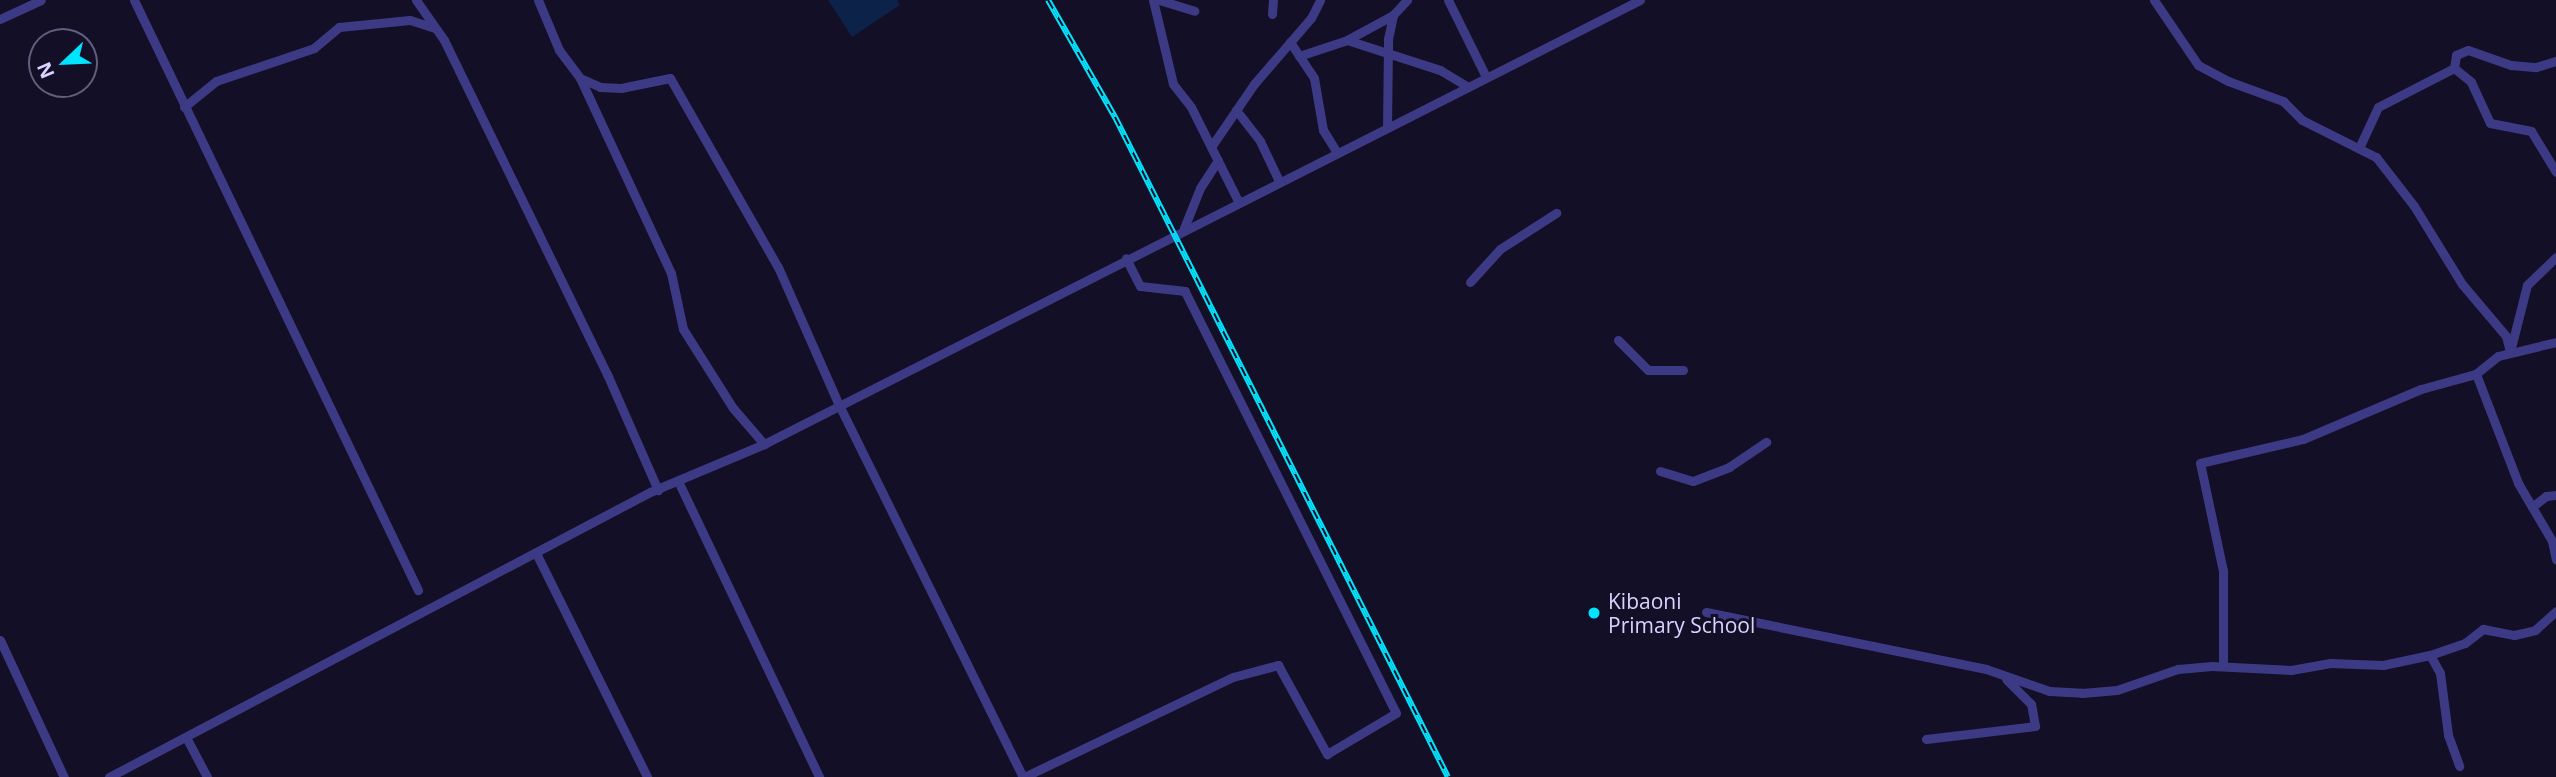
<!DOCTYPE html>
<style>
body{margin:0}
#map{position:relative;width:2556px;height:777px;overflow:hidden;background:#130f26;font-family:"Open Sans",sans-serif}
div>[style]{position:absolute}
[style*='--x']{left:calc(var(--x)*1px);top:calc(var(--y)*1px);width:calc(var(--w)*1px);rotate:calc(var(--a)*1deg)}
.water>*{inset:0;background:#0c2248}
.street>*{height:9px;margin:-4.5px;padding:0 4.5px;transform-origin:4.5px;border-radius:4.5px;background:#3d3a85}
.rail>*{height:6px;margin-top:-3px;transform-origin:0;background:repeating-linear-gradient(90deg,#130f26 0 10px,#00e5ff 0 20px);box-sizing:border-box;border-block:2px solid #00e5ff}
.dots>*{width:19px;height:19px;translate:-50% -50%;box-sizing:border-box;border:4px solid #130f26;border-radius:50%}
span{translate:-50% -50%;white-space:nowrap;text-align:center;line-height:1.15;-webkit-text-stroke:6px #130f26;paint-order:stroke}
.poi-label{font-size:21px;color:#d9d4ff}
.left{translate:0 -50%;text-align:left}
.north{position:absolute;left:28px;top:28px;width:70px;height:70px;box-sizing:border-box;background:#130f26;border:2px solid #625e7d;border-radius:50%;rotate:247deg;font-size:19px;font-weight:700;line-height:28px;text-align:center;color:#d9d4ff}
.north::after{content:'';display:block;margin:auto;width:24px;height:32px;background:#00e5ff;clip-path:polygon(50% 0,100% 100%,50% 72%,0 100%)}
</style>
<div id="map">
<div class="water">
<i style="clip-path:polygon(828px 0,897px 0,900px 5px,852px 37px)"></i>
</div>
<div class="street">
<i style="--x:134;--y:0;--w:655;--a:64.3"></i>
<i style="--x:416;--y:0;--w:49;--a:55"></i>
<i style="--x:444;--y:40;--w:372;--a:64"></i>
<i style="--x:607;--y:374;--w:127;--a:66.3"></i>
<i style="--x:538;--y:0;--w:54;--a:67.2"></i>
<i style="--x:559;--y:50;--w:35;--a:53"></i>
<i style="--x:580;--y:78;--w:215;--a:65"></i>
<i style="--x:671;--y:273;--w:57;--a:77.9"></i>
<i style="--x:683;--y:329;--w:93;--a:57.7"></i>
<i style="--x:733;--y:408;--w:48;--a:49.3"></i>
<i style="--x:1153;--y:0;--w:86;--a:76.6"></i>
<i style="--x:1173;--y:84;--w:29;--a:52"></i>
<i style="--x:1191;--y:107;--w:105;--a:63.4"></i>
<i style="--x:1159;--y:0;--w:37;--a:17"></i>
<i style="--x:1448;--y:0;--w:86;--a:63.7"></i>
<i style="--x:2154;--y:0;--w:78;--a:55.9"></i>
<i style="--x:2198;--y:65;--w:34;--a:28"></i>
<i style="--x:2228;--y:81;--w:59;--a:20"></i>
<i style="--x:2283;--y:101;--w:27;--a:45"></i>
<i style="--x:2302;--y:120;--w:83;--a:26.6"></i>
<i style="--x:2376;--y:157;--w:62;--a:52.2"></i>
<i style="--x:2414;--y:206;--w:92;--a:58.4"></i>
<i style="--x:2462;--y:284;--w:68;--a:49.8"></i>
<i style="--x:2506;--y:336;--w:16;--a:76"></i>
<i style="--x:2510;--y:352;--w:69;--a:-75.8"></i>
<i style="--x:2527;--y:285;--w:40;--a:-44"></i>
<i style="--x:1272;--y:14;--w:14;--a:-86"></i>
<i style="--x:0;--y:19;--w:45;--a:-24.9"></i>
<i style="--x:1347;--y:40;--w:98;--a:17.9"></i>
<i style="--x:1440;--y:70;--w:33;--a:31"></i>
<i style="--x:1290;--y:42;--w:43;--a:56.3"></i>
<i style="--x:1314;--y:78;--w:53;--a:80.2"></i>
<i style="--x:1323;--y:130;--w:26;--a:58"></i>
<i style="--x:1299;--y:56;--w:51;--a:-18.4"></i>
<i style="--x:1347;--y:40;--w:52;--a:-28.5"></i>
<i style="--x:2454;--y:68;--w:13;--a:-81"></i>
<i style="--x:2456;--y:55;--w:13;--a:-23"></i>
<i style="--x:2468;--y:50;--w:46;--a:19.2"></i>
<i style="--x:2511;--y:65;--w:25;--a:5"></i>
<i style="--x:2536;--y:67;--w:21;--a:-17"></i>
<i style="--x:580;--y:78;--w:22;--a:24"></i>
<i style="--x:600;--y:87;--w:21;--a:3"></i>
<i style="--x:621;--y:88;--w:50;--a:-11.5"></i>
<i style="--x:670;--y:78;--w:218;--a:60.3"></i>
<i style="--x:778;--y:267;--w:151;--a:66.2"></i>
<i style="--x:839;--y:405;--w:415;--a:63.7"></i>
<i style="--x:184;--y:107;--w:41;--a:-39.1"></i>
<i style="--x:216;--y:81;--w:103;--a:-18.6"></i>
<i style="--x:314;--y:48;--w:33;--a:-40"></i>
<i style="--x:339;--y:27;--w:71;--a:-5.6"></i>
<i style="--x:410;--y:20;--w:26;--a:18"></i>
<i style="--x:1236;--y:110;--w:39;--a:52"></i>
<i style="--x:1260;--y:141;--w:44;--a:64.6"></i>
<i style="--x:1387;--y:127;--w:88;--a:-89.3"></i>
<i style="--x:1388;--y:39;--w:25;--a:-78"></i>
<i style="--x:1393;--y:15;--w:21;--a:-47"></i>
<i style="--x:1211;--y:147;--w:76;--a:-55.7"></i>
<i style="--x:1254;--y:84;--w:87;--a:-49.2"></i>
<i style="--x:1311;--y:18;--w:20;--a:-63"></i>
<i style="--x:2359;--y:148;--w:45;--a:-65.1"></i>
<i style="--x:2378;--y:107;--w:85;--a:-27.2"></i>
<i style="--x:2454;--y:68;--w:22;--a:39"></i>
<i style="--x:2471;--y:82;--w:45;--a:65.1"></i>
<i style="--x:2490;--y:123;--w:42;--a:11"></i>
<i style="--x:2531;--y:131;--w:48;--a:58.6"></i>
<i style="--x:1184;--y:228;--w:43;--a:-68.2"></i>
<i style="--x:1200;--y:188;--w:33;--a:-57"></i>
<i style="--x:1470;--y:282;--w:45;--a:-47.7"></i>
<i style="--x:1500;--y:249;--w:67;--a:-32.7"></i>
<i style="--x:1618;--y:340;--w:42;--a:45"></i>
<i style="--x:1648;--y:370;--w:35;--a:0"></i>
<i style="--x:2556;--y:342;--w:60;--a:166.4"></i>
<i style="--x:2498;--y:356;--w:28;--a:141"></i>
<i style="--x:2476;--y:374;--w:117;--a:68.9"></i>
<i style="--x:2518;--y:483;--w:67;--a:59.6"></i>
<i style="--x:2552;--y:541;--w:19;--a:78"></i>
<i style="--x:1660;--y:471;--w:34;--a:17"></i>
<i style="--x:1693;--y:481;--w:39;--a:-21"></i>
<i style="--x:1729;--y:467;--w:45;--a:-34"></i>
<i style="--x:678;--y:481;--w:328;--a:64.5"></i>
<i style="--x:2532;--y:507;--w:18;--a:-38"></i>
<i style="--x:2546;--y:496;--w:10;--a:-6"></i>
<i style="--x:536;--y:553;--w:250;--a:63.6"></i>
<i style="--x:1706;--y:612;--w:286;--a:11.5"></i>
<i style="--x:1986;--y:669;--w:67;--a:19.2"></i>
<i style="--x:2049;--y:691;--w:33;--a:3"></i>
<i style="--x:2082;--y:693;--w:35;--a:-5"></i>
<i style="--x:2117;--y:690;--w:65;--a:-19"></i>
<i style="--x:2178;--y:669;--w:34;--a:-5"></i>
<i style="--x:2212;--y:666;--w:79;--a:2.9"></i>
<i style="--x:2291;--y:670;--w:40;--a:-10"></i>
<i style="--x:2330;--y:663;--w:53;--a:2.2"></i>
<i style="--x:2383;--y:665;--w:48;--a:-12"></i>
<i style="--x:2430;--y:655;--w:37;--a:-19"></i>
<i style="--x:2465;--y:643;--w:23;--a:-38"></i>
<i style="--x:2483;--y:629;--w:32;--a:11"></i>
<i style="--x:2514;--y:635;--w:22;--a:-13"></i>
<i style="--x:2535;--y:630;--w:28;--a:-42"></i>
<i style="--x:0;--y:640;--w:151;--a:65"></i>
<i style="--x:2430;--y:655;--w:21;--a:61"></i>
<i style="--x:2440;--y:673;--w:63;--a:82.6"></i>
<i style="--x:2448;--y:735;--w:33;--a:70"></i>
<i style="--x:2223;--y:666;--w:95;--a:-90"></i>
<i style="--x:2223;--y:571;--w:110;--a:-102"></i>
<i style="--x:2200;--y:463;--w:106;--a:-13.1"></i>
<i style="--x:2303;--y:439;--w:128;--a:-23"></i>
<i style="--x:2421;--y:389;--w:57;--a:-15.3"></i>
<i style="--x:187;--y:739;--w:43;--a:62.2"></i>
<i style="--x:1926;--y:739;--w:110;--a:-6.8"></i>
<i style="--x:2035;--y:726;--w:22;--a:-100"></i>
<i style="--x:2031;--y:704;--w:35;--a:-135"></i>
<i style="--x:109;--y:777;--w:611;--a:-27.78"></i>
<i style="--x:650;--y:492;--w:124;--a:-22.8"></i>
<i style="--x:764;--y:444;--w:982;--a:-26.88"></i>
<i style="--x:1024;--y:777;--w:232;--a:-25.6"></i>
<i style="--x:1233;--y:677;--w:47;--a:-14.9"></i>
<i style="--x:1278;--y:665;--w:102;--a:61.2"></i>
<i style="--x:1327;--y:754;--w:80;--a:-30.7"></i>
<i style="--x:1396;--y:713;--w:472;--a:-116.6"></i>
<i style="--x:1185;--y:291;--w:45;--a:-173.7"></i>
<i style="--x:1140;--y:286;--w:31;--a:-117"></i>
</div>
<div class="rail">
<i style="--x:1048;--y:0;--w:135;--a:60.2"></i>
<i style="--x:1115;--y:117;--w:739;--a:63.23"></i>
</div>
<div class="dots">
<i style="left:1594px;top:613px;background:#00e5ff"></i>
</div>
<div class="poi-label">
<span class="left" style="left:1608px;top:613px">Kibaoni<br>Primary School</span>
</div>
<div class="north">N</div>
</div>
